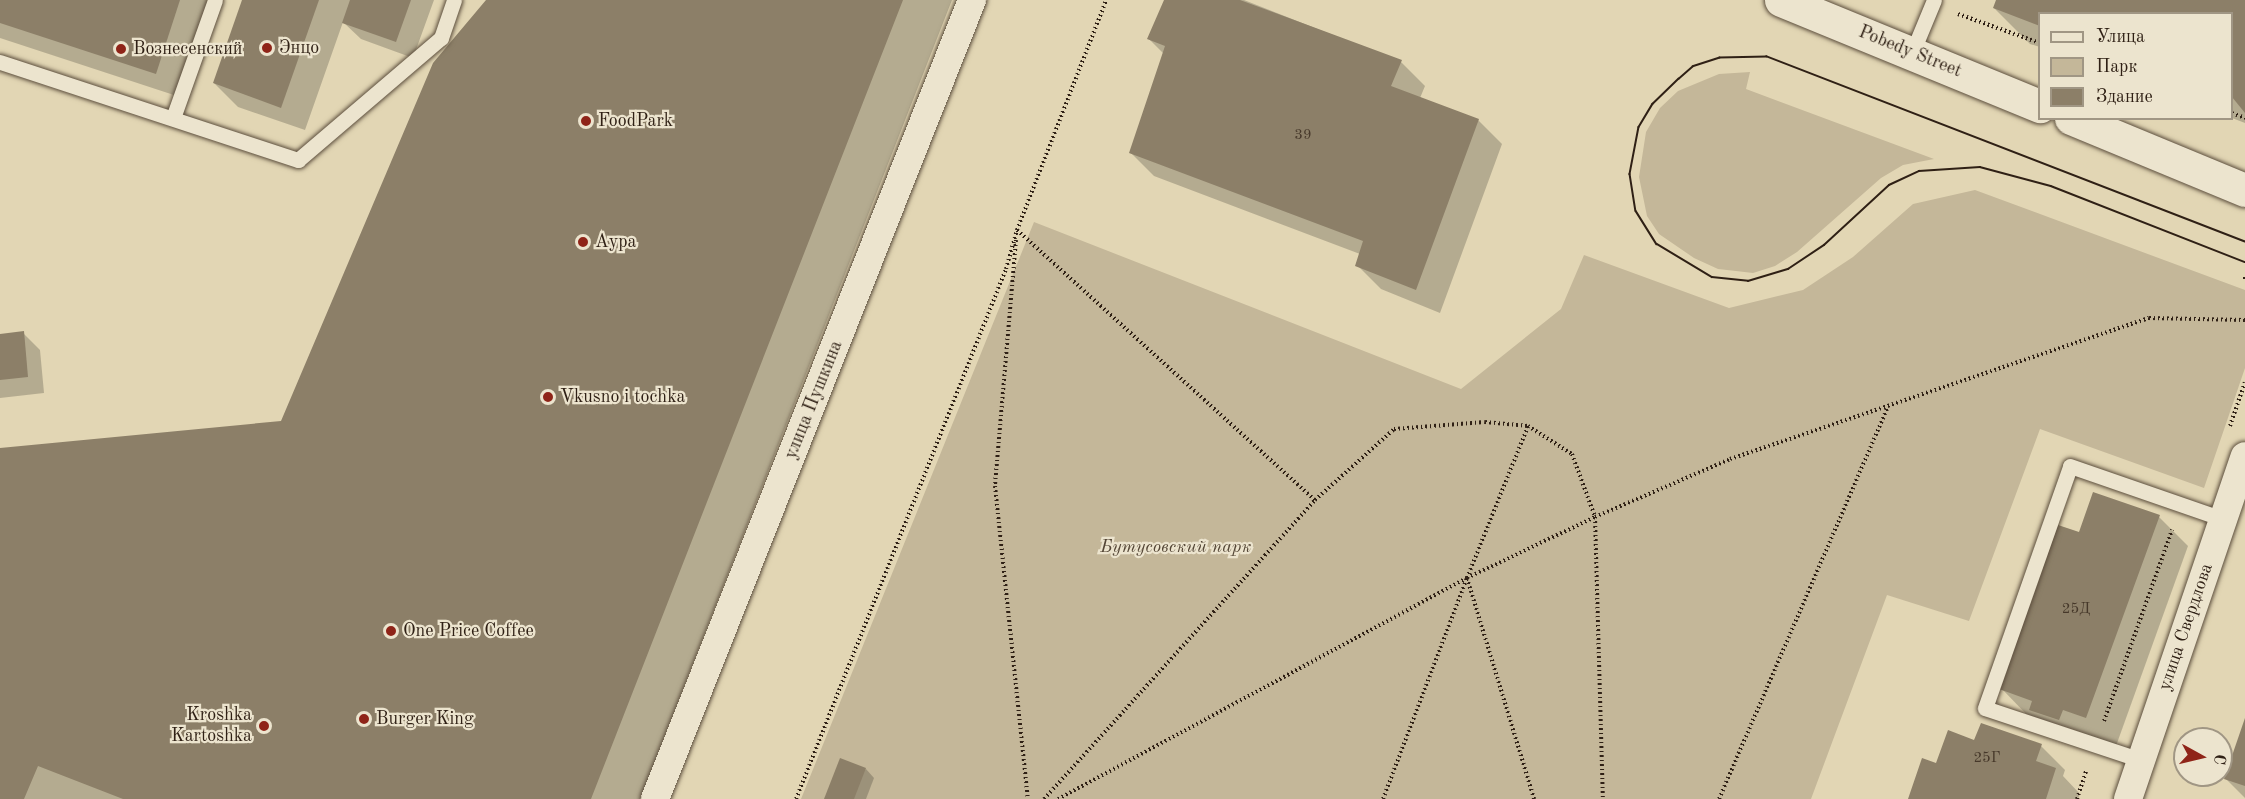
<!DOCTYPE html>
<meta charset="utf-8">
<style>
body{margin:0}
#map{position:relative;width:2245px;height:799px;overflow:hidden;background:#e2d6b4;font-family:"Old Standard TT",serif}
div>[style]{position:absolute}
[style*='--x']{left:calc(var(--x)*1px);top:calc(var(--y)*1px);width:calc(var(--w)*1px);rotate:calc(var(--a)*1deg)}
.green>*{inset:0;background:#c4b799}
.shadow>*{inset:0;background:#0003}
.building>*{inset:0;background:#8c7f68}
.path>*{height:4px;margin-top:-2px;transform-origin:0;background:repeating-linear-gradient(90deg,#2f2015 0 1.5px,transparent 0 4.5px)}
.roads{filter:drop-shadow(0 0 2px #5c4e3d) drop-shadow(0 0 2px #5c4e3d)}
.lane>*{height:15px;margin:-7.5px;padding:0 7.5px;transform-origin:7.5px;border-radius:7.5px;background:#ece4ce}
.street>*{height:28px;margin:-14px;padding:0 14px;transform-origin:14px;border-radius:14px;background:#ece4ce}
.secondary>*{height:33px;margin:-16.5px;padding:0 16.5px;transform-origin:16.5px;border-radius:16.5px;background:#ece4ce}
.tram>*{height:1.5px;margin:-0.75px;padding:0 0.75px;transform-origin:0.75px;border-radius:0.75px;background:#2f2015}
.dots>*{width:16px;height:16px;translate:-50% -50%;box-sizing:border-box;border:3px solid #ece4ce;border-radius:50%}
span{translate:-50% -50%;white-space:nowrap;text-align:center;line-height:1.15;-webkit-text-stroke:4.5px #ece4ce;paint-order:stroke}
.number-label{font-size:15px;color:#46382a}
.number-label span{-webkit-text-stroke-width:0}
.poi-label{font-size:18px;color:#2f2015}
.left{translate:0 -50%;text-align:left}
.right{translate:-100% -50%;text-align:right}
.street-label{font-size:18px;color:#2f2015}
.park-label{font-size:18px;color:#544636;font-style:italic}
.legend{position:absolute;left:2038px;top:12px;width:195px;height:108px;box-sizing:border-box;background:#ece4ce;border:2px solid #a09684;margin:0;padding:8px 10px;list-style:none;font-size:18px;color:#2f2015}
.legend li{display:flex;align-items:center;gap:12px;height:30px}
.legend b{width:30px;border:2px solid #a09684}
.north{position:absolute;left:2173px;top:727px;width:60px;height:60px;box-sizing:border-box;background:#ece4ce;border:2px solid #a09684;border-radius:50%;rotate:98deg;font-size:16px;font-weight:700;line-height:24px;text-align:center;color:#2f2015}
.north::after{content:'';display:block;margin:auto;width:21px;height:27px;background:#8f2418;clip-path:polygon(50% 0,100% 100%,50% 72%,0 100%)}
</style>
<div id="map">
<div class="green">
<i style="clip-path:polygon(1750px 72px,1746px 89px,1934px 159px,1903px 165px,1881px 178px,1797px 252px,1775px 266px,1753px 273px,1736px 271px,1718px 269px,1694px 258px,1659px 234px,1647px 216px,1639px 177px,1646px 132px,1660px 108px,1678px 91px,1719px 74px)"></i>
<i style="clip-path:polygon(1975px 190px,2245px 290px,2245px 368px,2204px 488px,2040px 429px,1969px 621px,1887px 595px,1811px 799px,801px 799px,1034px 222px,1461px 389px,1561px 309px,1584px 255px,1729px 308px,1803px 290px,1853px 257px,1913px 204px)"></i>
</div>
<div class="shadow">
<i style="clip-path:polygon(0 0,212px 0,180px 97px,0 38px)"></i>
<i style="clip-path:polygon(244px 0,434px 0,413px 58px,361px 39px,343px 22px,305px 130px,238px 107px,214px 83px)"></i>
<i style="clip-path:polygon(488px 0,952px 0,640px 799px,0 799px,0 450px,282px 422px)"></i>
<i style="clip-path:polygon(1165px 0,1244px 0,1401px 62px,1425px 86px,1420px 98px,1478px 120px,1502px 144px,1440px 313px,1381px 289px,1357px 265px,1360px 254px,1154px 176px,1130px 152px,1164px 54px,1149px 39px)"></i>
<i style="clip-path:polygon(1997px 0,2245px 0,2245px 123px,2232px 118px,2232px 14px,2040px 14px,2040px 47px,2030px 44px,1994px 8px)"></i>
<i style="clip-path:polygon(23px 333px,40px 350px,44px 393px,0 398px,0 336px)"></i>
<i style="clip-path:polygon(2159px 517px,2188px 546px,2116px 746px,2030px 718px,2001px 688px,2080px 534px)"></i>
<i style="clip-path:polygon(2245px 722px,2245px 798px,2226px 779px)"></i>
<i style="clip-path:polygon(1975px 742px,2041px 746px,2065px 770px,2063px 776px,2080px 794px,2078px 799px,1909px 799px,1937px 765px)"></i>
<i style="clip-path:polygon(866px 769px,874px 778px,866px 799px,826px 799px)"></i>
</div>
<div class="building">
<i style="clip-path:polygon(0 0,180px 0,156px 74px,0 23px)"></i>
<i style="clip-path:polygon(242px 0,319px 0,281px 108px,213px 83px)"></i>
<i style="clip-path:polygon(350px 0,411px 0,396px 42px,342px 23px)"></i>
<i style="clip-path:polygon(486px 0,903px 0,591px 799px,123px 799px,38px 766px,24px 799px,0 799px,0 448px,281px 421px,433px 63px)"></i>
<i style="clip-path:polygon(1164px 0,1240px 0,1402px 60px,1391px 86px,1479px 119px,1416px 290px,1355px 266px,1363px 241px,1129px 153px,1165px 46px,1147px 39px)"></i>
<i style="clip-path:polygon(1996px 0,2245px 0,2245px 113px,2232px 97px,2232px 14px,2040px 14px,2040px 26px,1993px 8px)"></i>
<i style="clip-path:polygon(24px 331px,28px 377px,0 380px,0 334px)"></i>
<i style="clip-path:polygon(2093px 492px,2160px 515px,2086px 718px,2063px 710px,2059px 720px,2029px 710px,2032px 701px,1999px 689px,2058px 525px,2079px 532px)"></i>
<i style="clip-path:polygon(2245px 718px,2245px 786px,2224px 779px)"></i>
<i style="clip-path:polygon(1981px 723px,2042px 744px,2036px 761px,2056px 768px,2046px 799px,1908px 799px,1922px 758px,1936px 763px,1948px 730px,1974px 740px)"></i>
<i style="clip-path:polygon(840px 758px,866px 768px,854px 799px,824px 799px)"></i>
</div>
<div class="path">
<i style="--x:1958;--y:14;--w:87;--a:19.5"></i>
<i style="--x:2232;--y:113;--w:14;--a:21"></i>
<i style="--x:1017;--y:230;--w:402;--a:42.2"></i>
<i style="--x:1016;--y:240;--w:247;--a:94.9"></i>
<i style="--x:995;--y:486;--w:315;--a:84"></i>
<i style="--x:2245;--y:277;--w:3;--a:90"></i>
<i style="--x:2230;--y:426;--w:46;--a:-71.2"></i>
<i style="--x:1467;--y:578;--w:164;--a:-68.1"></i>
<i style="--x:2104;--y:721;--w:203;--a:-70.4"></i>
<i style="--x:796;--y:799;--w:570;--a:-68.39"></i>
<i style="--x:1006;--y:269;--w:41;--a:-74.2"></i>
<i style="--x:1017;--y:230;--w:247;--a:-68.8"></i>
<i style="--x:1044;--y:799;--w:404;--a:-47.8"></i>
<i style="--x:1315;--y:500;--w:106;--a:-41.9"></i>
<i style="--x:1394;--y:429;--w:91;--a:-4.4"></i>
<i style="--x:1485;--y:422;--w:43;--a:5.3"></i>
<i style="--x:1528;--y:426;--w:52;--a:32.5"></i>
<i style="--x:1572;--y:454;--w:67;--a:69.9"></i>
<i style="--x:1595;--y:517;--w:282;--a:88.4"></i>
<i style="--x:1058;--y:799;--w:465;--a:-28.4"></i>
<i style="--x:1467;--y:578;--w:142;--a:-25.5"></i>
<i style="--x:1595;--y:517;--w:147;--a:-23.2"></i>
<i style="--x:1730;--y:459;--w:442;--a:-18.6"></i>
<i style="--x:2149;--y:318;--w:96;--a:1.2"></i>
<i style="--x:1383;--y:799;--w:236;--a:-69.2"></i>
<i style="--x:1467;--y:578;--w:231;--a:73.1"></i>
<i style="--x:1719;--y:799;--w:426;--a:-66.7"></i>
<i style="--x:2077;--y:799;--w:29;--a:-72"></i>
</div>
<div class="roads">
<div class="lane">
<i style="--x:1912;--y:53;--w:57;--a:-67.5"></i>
<i style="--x:0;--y:62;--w:314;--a:18.2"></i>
<i style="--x:298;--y:160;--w:188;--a:-40.5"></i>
<i style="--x:441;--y:38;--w:40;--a:-71.1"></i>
<i style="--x:173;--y:118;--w:125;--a:-70.4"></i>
<i style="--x:2141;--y:760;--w:164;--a:-161.6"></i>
<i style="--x:1985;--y:708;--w:256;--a:-70.6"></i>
<i style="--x:2070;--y:466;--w:162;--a:19.1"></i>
</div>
<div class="street">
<i style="--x:655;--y:799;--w:860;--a:-68.36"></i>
<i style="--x:2128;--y:799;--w:362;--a:-71.2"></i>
</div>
<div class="secondary">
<i style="--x:1781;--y:0;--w:280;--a:22.3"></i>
<i style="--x:2071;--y:118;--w:188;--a:22.5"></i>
</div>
</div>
<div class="tram">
<i style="--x:2245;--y:242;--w:513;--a:-158.84"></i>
<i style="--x:1767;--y:57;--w:47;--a:178.8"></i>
<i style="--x:1720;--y:58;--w:28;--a:162"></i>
<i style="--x:1693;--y:67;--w:18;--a:139"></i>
<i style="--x:1679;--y:79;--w:36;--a:136"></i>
<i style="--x:1653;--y:104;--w:27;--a:121"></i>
<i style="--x:1639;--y:127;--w:48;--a:100.8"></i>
<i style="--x:1630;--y:174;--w:37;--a:81"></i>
<i style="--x:1636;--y:211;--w:39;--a:58"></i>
<i style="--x:1657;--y:244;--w:64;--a:31"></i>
<i style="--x:1712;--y:277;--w:36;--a:6"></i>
<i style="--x:1748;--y:281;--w:42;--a:-16.7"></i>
<i style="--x:1788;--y:269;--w:43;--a:-33.7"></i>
<i style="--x:1824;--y:245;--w:88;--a:-42.7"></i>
<i style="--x:1889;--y:185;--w:33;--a:-25"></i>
<i style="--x:1919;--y:171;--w:61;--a:-3.8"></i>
<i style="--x:1980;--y:167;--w:73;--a:15"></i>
<i style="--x:2051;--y:186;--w:208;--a:21.4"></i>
</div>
<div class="dots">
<i style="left:267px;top:48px;background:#8f2418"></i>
<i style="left:121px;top:49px;background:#8f2418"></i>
<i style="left:586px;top:121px;background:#8f2418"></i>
<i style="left:583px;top:242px;background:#8f2418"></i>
<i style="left:548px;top:397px;background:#8f2418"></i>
<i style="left:391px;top:631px;background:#8f2418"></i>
<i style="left:364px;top:719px;background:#8f2418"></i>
<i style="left:264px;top:726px;background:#8f2418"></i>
</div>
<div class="number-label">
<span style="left:1303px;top:136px">39</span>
<span style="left:2076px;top:610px">25Д</span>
<span style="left:1987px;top:759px">25Г</span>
</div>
<div class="poi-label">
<span class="left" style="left:279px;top:48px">Энцо</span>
<span class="left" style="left:133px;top:49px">Вознесенский</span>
<span class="left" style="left:598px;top:121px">FoodPark</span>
<span class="left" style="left:595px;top:242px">Аура</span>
<span class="left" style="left:560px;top:397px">Vkusno i tochka</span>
<span class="left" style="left:403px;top:631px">One Price Coffee</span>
<span class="right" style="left:252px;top:726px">Kroshka<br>Kartoshka</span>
<span class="left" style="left:376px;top:719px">Burger King</span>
</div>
<div class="street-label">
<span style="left:1910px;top:52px;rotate:22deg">Pobedy Street</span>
<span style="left:814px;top:400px;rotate:-68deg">улица Пушкина</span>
<span style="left:2186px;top:627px;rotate:-71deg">улица Свердлова</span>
</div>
<div class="park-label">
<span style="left:1176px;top:547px">Бутусовский парк</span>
</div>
<ul class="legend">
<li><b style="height:8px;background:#ece4ce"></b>Улица</li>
<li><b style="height:16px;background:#c4b799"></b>Парк</li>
<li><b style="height:16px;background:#8c7f68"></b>Здание</li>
</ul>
<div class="north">С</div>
</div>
